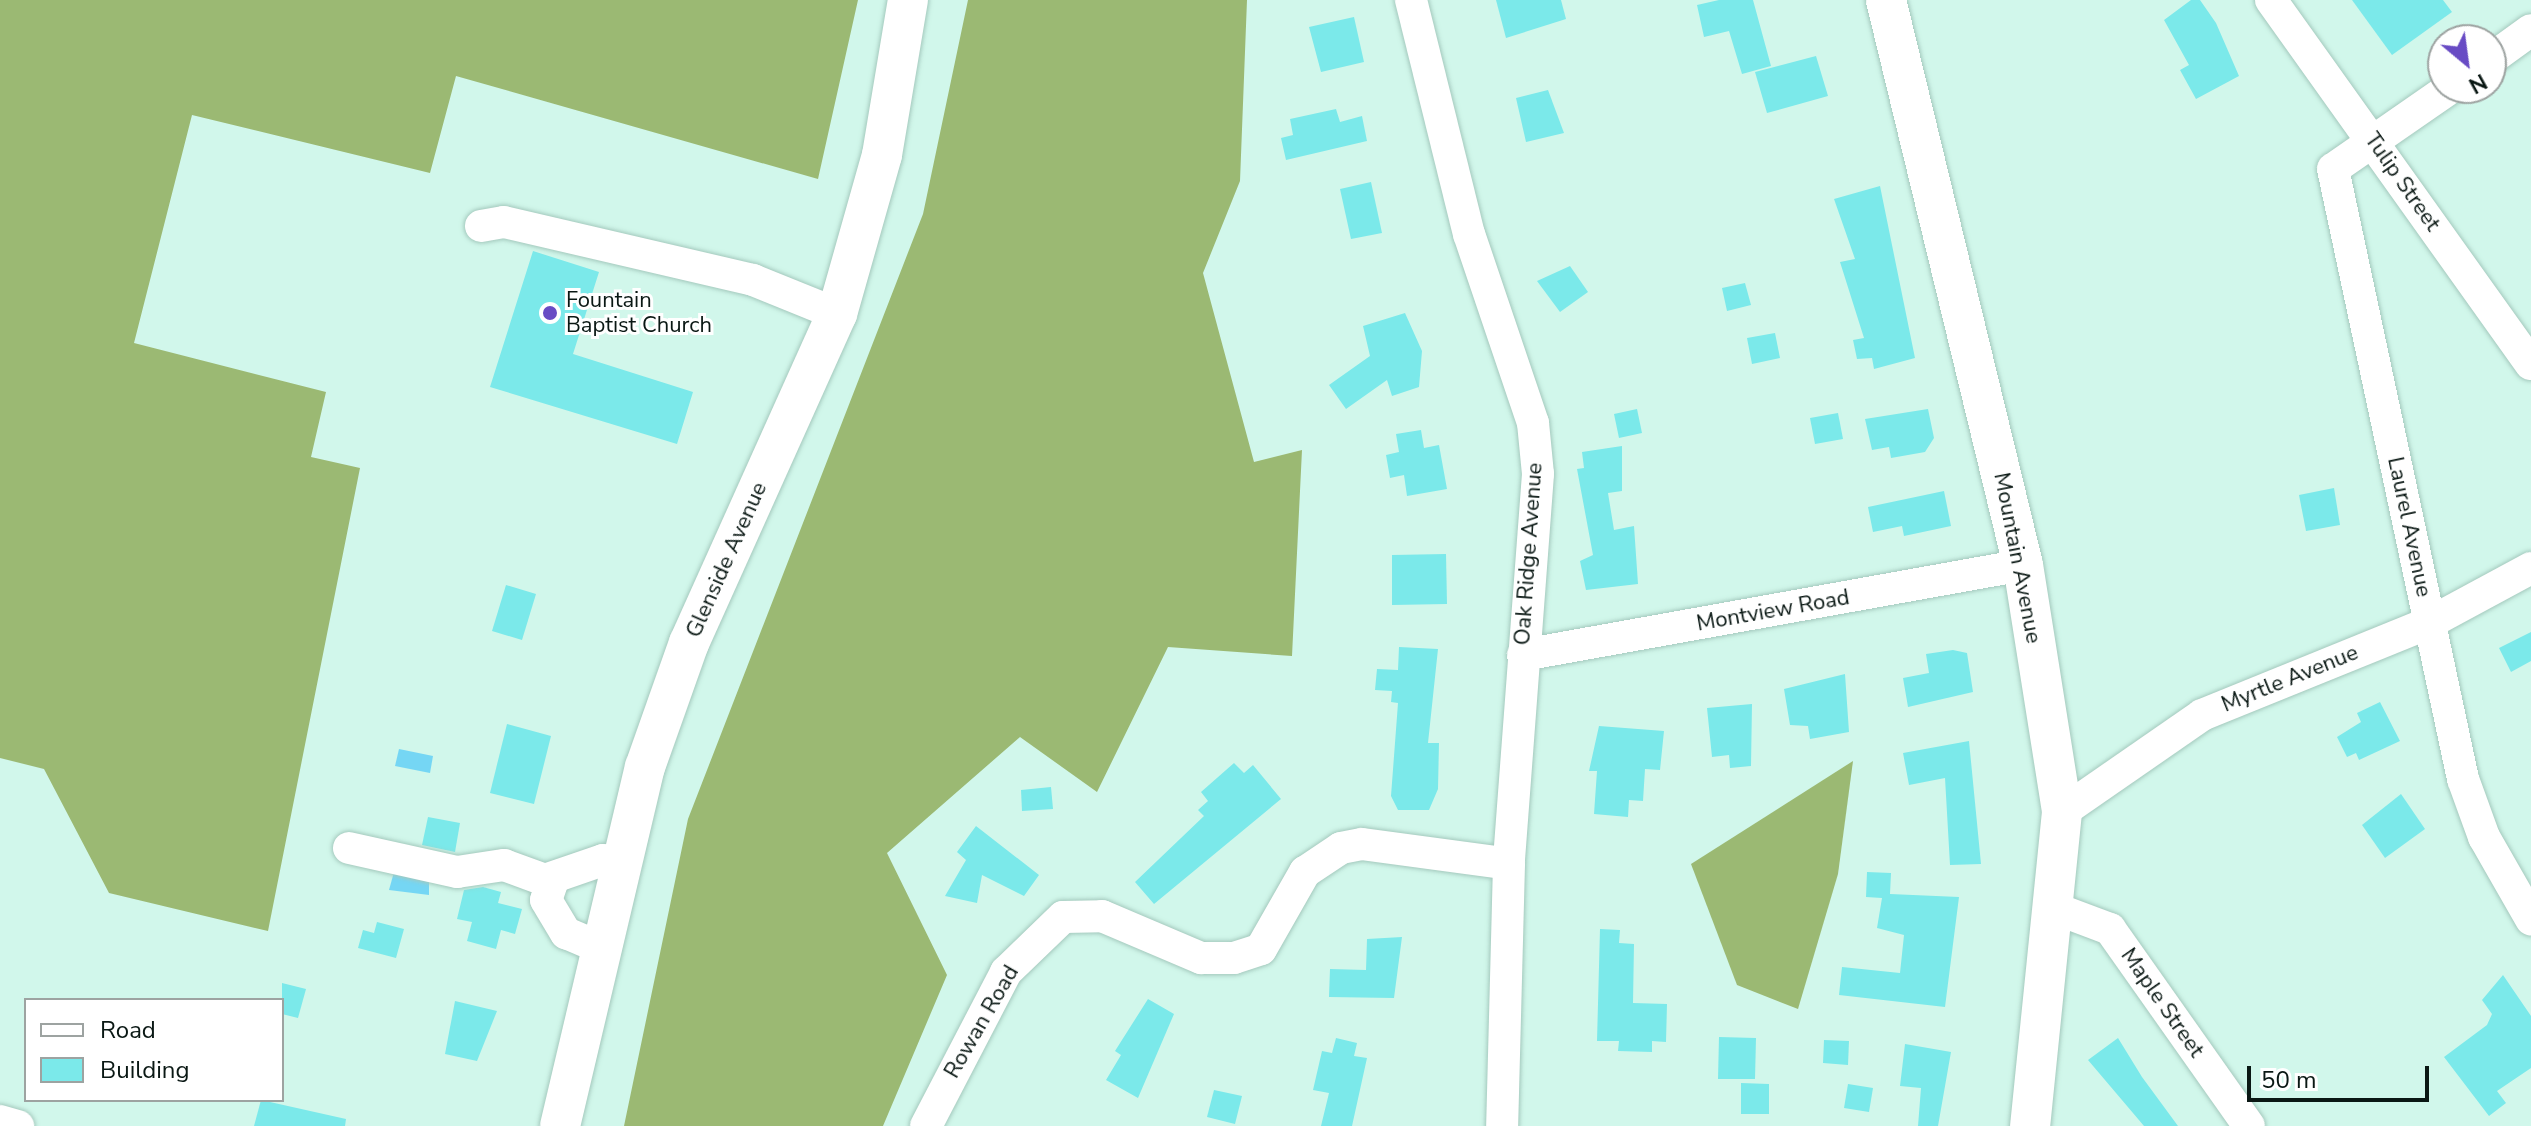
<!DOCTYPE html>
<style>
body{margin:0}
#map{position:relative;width:2531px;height:1126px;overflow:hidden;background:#d1f7eb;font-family:"Nunito Sans",sans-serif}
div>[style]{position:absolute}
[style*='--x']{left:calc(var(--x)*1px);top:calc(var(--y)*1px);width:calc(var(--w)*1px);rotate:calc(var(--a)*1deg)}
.forest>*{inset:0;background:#9bb973}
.water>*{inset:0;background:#75d6f4}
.building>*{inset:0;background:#7be9ea}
.roads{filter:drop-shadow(0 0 2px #a4c9bd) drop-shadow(0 0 2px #a4c9bd)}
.minor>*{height:32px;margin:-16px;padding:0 16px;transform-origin:16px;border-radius:16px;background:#fff}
.major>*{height:40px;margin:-20px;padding:0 20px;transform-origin:20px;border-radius:20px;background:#fff}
.dots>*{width:22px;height:22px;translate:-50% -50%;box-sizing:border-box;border:4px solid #fff;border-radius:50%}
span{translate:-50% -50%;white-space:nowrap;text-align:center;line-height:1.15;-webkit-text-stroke:6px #fff;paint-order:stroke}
.street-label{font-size:22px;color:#0a1814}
.poi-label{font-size:22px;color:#0a1814}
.left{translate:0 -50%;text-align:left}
.legend{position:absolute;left:24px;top:998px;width:260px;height:104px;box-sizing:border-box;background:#fff;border:2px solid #9da3a1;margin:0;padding:10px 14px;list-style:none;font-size:24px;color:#0a1814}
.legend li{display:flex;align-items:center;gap:16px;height:40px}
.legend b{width:40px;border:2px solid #9da3a1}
.north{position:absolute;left:2427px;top:24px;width:80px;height:80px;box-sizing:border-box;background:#fff;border:2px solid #9da3a1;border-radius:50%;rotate:151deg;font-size:22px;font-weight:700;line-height:32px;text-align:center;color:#0a1814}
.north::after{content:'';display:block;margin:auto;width:28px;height:36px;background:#684bc4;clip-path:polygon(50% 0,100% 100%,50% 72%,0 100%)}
.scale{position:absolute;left:2247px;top:1066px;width:182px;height:36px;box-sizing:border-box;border:4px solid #0a1814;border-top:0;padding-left:10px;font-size:24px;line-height:28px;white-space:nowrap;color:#0a1814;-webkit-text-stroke:6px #fff;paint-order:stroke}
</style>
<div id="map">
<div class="forest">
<i style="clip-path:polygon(0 0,858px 0,818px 179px,456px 76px,430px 173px,192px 115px,134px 343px,326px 392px,311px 457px,360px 468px,268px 931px,109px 893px,44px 769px,0 758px)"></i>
<i style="clip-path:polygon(968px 0,1247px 0,1240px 181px,1203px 273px,1254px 462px,1302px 450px,1292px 656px,1168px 647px,1097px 792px,1020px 737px,887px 853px,947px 975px,883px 1126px,624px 1126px,688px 819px,923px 214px)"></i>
<i style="clip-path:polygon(1853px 761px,1838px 874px,1798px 1009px,1737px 985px,1691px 864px)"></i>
</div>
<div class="water">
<i style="clip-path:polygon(399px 749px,433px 756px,430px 773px,395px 766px)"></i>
<i style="clip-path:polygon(394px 872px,429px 881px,429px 895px,389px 890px)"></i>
</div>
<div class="building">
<i style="clip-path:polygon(1496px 0,1561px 0,1566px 19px,1506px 38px)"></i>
<i style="clip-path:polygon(1719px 0,1753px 0,1771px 66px,1742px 74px,1729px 31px,1704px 37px,1697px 5px)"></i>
<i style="clip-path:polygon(2191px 0,2200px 0,2216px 23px,2239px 76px,2196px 99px,2180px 70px,2189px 65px,2164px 20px)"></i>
<i style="clip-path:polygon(2352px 0,2443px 0,2452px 12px,2392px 55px)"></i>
<i style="clip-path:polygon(1354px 17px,1364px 62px,1321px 72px,1309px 27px)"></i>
<i style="clip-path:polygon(1816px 56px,1828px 96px,1767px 113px,1755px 72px)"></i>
<i style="clip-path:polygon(1548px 90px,1564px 133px,1526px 142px,1516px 98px)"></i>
<i style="clip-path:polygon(1336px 109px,1340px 122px,1362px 116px,1367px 141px,1286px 160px,1281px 138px,1293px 135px,1290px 119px)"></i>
<i style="clip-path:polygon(1371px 182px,1382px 233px,1351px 239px,1340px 189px)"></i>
<i style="clip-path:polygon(1880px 186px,1915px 358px,1874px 369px,1872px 358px,1857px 359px,1853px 340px,1864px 338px,1840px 262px,1855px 259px,1834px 199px)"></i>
<i style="clip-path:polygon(533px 251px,599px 272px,573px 354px,693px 392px,677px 444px,490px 387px)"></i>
<i style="clip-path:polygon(1570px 266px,1588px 292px,1560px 312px,1537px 281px)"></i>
<i style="clip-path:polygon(1745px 283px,1751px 305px,1727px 311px,1722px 288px)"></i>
<i style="clip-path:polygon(1405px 313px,1422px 351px,1419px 387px,1392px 396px,1387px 380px,1346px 409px,1329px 385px,1370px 356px,1363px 326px)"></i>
<i style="clip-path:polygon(1775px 333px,1780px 358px,1752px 364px,1747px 338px)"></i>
<i style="clip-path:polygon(1637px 409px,1642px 433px,1619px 438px,1614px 414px)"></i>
<i style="clip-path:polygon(1928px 409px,1934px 438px,1925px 452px,1891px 458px,1889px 447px,1872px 450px,1865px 419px)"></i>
<i style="clip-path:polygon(1838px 413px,1843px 439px,1815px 444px,1810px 418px)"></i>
<i style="clip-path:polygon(1421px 430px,1424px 448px,1439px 445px,1447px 489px,1407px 496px,1404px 475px,1390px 478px,1386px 455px,1399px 452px,1396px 434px)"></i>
<i style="clip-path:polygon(1622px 446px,1622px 491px,1608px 493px,1614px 530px,1634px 526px,1638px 584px,1586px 590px,1580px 561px,1593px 555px,1577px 469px,1584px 468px,1582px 452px)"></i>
<i style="clip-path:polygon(2334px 488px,2340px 525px,2306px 531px,2299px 495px)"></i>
<i style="clip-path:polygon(1944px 491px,1951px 526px,1904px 536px,1902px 526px,1873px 532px,1868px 507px)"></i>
<i style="clip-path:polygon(1446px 554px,1447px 604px,1392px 605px,1392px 555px)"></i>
<i style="clip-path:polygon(506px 585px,536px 594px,522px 640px,492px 631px)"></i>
<i style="clip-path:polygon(2531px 632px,2531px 661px,2511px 672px,2499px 648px)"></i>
<i style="clip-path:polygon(1399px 647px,1438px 649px,1428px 743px,1439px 743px,1438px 789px,1429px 810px,1398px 810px,1391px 796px,1398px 703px,1391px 702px,1392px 691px,1375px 690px,1377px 669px,1398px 670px)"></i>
<i style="clip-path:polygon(1953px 650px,1967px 653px,1973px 692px,1908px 707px,1903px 678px,1929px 673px,1926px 654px)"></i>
<i style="clip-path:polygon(1845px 674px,1849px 732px,1810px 739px,1808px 726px,1790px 725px,1784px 689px)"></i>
<i style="clip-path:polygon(2380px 702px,2400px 741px,2359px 760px,2356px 753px,2347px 757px,2337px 737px,2361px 722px,2357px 713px)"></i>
<i style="clip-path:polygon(1752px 704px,1751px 766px,1730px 768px,1729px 755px,1712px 757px,1707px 708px)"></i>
<i style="clip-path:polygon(507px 724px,551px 736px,534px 804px,490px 793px)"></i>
<i style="clip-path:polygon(1599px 726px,1664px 731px,1660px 770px,1645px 769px,1643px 801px,1629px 800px,1628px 817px,1594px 814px,1597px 771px,1589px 771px)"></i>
<i style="clip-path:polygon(1969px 741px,1981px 864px,1950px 865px,1945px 778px,1909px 785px,1903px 753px)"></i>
<i style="clip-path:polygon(1234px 763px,1244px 773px,1253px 765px,1281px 799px,1154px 904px,1135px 882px,1204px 816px,1198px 810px,1208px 801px,1201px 792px)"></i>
<i style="clip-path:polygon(1051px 787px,1053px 809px,1022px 811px,1021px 790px)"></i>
<i style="clip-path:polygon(2401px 794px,2425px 829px,2385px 858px,2362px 825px)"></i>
<i style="clip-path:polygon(428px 817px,460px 823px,455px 852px,422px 845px)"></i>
<i style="clip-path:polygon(976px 826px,1039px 875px,1024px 896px,982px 875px,977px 903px,945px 896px,966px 860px,957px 852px)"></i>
<i style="clip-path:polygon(1867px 872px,1891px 873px,1890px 894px,1959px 897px,1945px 1007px,1839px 995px,1842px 967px,1900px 973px,1904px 935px,1877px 928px,1882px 898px,1866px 897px)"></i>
<i style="clip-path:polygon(483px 887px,501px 892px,498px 903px,522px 909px,515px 934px,501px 930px,496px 949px,467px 941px,472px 922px,457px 919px,464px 890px)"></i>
<i style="clip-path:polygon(377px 922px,404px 929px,396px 958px,358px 948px,363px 930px,374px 933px)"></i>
<i style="clip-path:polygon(1600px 929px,1620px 930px,1619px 943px,1634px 944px,1633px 1003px,1667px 1004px,1666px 1042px,1652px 1041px,1652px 1052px,1618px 1051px,1619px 1041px,1597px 1041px)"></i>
<i style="clip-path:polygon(1402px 937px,1394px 998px,1329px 997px,1330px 969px,1366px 970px,1367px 939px)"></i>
<i style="clip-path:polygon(2503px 975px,2531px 1016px,2531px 1068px,2497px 1091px,2506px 1103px,2489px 1116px,2444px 1057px,2487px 1025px,2492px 1014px,2482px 1000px)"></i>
<i style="clip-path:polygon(282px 983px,306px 989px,298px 1018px,282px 1014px)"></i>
<i style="clip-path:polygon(1148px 999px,1174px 1014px,1138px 1098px,1106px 1080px,1121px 1055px,1115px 1051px)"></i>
<i style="clip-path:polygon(455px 1001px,497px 1011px,477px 1061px,445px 1054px)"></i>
<i style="clip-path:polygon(1719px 1037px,1756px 1038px,1755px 1079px,1718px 1079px)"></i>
<i style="clip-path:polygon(1336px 1038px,1357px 1043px,1354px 1056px,1367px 1058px,1352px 1126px,1321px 1126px,1329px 1093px,1313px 1090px,1322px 1051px,1332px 1053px)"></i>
<i style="clip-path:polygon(2118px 1038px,2142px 1077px,2178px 1126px,2144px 1126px,2088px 1060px)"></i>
<i style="clip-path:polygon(1824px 1040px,1849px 1041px,1848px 1065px,1823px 1063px)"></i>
<i style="clip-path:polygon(1905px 1044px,1951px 1052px,1938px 1126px,1918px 1126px,1921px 1088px,1900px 1086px)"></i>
<i style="clip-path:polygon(1741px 1083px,1769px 1084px,1769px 1114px,1741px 1114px)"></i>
<i style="clip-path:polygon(1848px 1084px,1873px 1088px,1869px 1112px,1844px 1108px)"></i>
<i style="clip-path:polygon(1214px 1090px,1242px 1096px,1235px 1124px,1207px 1117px)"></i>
<i style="clip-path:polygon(261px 1100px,346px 1119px,345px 1126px,254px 1126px)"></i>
</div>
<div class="roads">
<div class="minor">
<i style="--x:1411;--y:0;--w:241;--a:76.1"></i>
<i style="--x:1469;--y:234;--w:200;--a:71.3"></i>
<i style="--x:1533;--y:423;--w:51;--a:84.4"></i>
<i style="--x:1538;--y:474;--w:391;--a:94.3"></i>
<i style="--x:1509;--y:864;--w:262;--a:91.5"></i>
<i style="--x:2271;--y:0;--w:447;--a:54.5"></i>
<i style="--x:2491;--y:59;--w:49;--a:-35.9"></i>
<i style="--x:2450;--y:88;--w:142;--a:145.3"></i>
<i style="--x:2333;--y:169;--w:624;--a:77.97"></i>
<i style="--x:2463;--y:779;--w:62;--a:70.1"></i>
<i style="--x:2484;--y:837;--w:95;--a:60.2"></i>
<i style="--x:481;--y:226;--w:23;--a:-10"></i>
<i style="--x:504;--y:222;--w:256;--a:13.1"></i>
<i style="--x:753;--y:280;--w:91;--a:22"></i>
<i style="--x:1523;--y:655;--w:508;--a:-10.2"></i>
<i style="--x:2062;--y:812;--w:170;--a:-34.7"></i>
<i style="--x:2202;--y:715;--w:245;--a:-22.1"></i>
<i style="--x:2429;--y:623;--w:116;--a:-28.3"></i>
<i style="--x:349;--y:848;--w:111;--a:12.5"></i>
<i style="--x:457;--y:872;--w:48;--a:-8.5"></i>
<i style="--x:504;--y:865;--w:44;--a:20.1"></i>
<i style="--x:545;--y:880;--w:61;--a:-19"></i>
<i style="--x:603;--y:860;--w:19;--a:21"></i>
<i style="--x:553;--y:880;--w:21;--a:109"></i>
<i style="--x:546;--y:900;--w:39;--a:59"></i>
<i style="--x:566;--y:933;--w:39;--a:23"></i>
<i style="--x:2054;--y:908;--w:60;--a:20.6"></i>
<i style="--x:2110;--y:929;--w:241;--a:54.8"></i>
<i style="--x:0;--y:1121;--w:19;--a:16"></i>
<i style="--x:926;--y:1126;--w:174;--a:-62.5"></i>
<i style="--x:1006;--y:972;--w:79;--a:-44"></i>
<i style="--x:1063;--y:917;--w:39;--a:-1"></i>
<i style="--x:1102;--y:916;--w:108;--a:23"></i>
<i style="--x:1201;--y:958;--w:33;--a:0"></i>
<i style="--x:1234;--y:958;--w:28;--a:-18"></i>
<i style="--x:1261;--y:949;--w:89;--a:-60.3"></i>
<i style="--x:1305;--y:872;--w:43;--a:-33.7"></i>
<i style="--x:1341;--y:848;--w:21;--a:-11"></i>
<i style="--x:1362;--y:844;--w:148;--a:7.7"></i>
</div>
<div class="major">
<i style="--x:1886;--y:0;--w:581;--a:76.37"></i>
<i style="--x:2023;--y:565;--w:250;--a:81"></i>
<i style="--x:2062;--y:812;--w:316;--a:95.8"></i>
<i style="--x:560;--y:1126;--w:369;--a:-76.7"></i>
<i style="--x:645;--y:767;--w:132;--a:-70.5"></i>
<i style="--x:689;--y:643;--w:361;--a:-65.8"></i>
<i style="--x:837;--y:314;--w:165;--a:-74.2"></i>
<i style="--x:882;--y:155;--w:157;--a:-80.5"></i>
</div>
</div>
<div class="dots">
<i style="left:550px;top:313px;background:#684bc4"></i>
</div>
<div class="street-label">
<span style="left:2402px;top:182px;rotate:55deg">Tulip Street</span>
<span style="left:2409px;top:527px;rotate:78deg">Laurel Avenue</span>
<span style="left:1529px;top:554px;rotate:-86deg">Oak Ridge Avenue</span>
<span style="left:2017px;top:558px;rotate:79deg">Mountain Avenue</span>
<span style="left:727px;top:560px;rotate:-66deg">Glenside Avenue</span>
<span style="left:1773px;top:611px;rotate:-10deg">Montview Road</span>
<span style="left:2290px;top:679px;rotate:-22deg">Myrtle Avenue</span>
<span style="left:2162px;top:1003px;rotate:55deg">Maple Street</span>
<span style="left:982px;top:1022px;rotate:-60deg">Rowan Road</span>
</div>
<div class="poi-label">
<span class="left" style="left:566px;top:313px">Fountain<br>Baptist Church</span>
</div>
<ul class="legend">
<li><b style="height:10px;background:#fff"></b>Road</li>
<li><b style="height:22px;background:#7be9ea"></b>Building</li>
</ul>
<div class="north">N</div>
<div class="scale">50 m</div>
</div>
